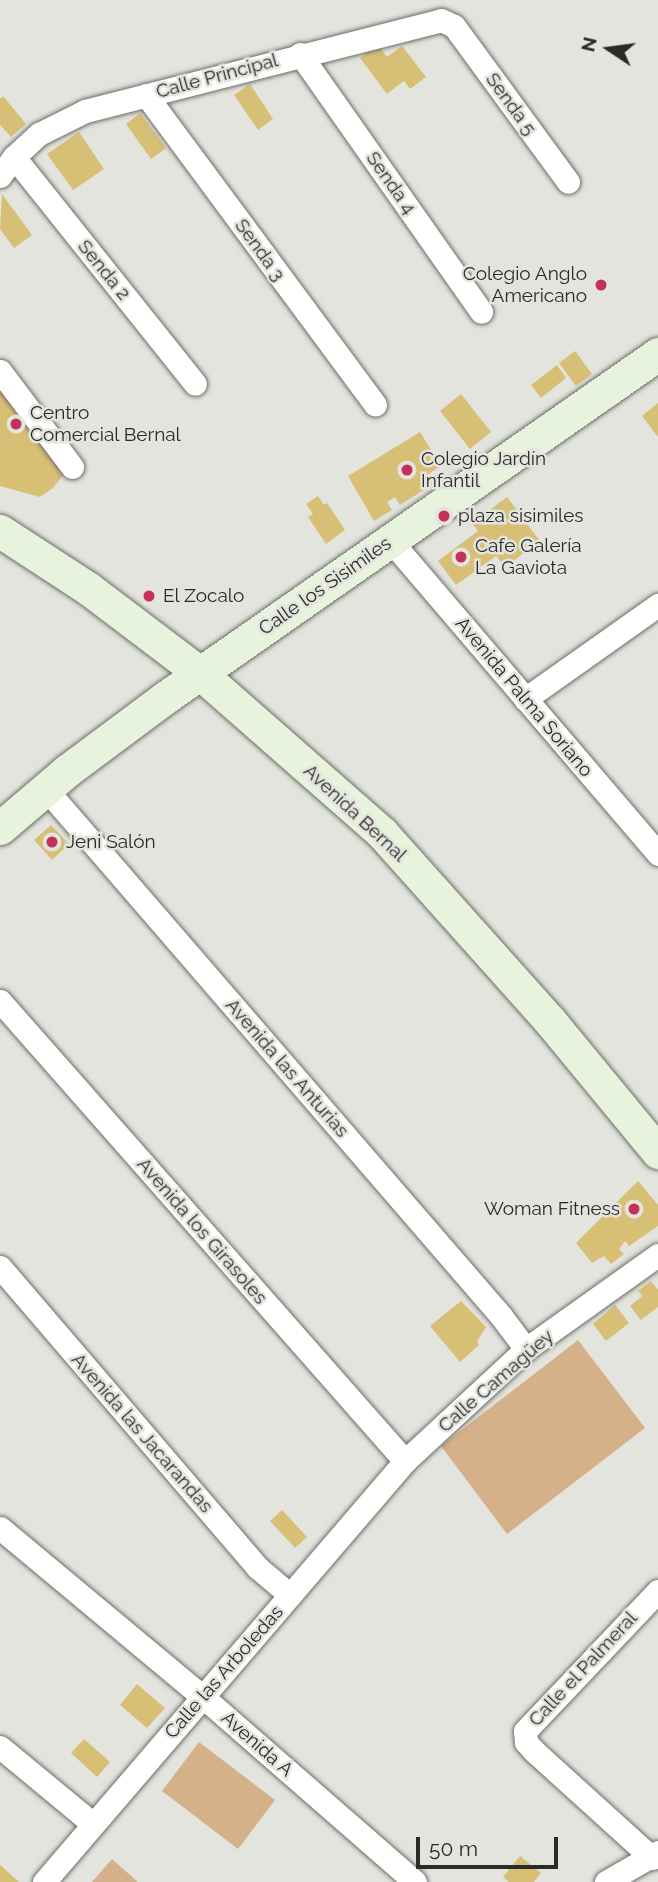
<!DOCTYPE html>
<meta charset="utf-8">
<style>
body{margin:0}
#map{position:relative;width:658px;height:1882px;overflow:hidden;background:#e4e4de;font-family:Raleway,sans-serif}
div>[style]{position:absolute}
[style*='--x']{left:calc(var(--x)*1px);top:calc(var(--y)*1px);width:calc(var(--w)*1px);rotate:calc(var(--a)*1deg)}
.green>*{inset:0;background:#d4b189}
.building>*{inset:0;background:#d8bf76}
.roads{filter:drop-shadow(0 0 2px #6e6e68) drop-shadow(0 0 2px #6e6e68)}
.minor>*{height:23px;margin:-11.5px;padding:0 11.5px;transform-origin:11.5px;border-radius:11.5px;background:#fff}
.secondary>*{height:33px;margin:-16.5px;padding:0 16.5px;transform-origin:16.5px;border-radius:16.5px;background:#e7f3dc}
.dots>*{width:19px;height:19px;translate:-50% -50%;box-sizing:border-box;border:4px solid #e4e4de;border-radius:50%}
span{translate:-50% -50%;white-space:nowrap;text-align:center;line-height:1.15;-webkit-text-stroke:5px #e4e4de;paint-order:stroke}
.street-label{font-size:19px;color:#2a2b28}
.poi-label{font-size:19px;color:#2a2b28}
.right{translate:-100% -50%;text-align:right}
.left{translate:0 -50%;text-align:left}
.north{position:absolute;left:574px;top:14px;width:70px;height:70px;-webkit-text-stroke:5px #e4e4de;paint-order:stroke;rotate:283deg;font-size:19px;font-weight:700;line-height:28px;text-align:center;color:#2a2b28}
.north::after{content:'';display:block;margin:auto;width:24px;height:32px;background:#2a2b28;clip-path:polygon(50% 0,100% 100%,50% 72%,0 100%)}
.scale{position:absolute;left:416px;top:1837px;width:142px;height:32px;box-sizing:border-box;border:4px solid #2a2b28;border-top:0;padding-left:9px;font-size:21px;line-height:24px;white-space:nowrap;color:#2a2b28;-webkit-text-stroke:5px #e4e4de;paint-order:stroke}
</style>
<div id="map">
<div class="green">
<i style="clip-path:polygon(578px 1340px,645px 1428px,507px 1534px,441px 1446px)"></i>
<i style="clip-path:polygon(199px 1742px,275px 1800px,238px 1849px,162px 1791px)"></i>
<i style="clip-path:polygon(112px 1859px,138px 1882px,92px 1882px)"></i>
</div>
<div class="building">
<i style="clip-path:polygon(378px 45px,387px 57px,402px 46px,426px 77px,410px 89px,404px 81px,387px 94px,360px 58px)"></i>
<i style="clip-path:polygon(250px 84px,273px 119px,258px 130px,234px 95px)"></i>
<i style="clip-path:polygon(3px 96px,26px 124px,11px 137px,0 125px,0 99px)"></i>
<i style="clip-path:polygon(140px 113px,166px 148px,151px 159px,126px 124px)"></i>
<i style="clip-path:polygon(79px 132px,104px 169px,73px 190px,47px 154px)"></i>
<i style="clip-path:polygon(2px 194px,32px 235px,14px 248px,0 229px)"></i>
<i style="clip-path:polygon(575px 351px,592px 374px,576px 386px,559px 363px)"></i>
<i style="clip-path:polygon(557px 365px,566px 378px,541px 398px,531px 385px)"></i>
<i style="clip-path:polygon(0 382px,65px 473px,53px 488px,40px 497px,0 486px)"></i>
<i style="clip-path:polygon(461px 394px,491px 432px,470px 449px,440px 411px)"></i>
<i style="clip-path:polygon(658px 403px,658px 437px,642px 416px)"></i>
<i style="clip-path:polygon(420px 432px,441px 466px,427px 475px,433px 484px,400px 505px,395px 497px,387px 502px,392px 510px,374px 521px,348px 476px)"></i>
<i style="clip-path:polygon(318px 496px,324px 505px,327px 503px,345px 530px,326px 544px,308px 517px,313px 514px,306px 504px)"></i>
<i style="clip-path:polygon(507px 497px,540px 541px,505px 567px,496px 556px,456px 585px,438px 561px,478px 531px,472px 523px)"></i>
<i style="clip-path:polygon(51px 825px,69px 844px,52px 860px,34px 840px)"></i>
<i style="clip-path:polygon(638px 1181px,658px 1205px,658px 1226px,629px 1246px,625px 1241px,619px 1249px,624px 1254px,611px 1264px,604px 1256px,592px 1263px,576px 1243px)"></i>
<i style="clip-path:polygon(651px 1281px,658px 1290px,658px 1307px,641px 1320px,630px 1306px,642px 1296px,638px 1291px)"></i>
<i style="clip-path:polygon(461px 1301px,486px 1327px,477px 1341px,479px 1345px,460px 1362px,430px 1326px)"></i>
<i style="clip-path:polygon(615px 1305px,629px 1323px,606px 1341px,593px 1324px)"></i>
<i style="clip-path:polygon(282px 1510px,307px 1537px,295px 1548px,270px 1521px)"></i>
<i style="clip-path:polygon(137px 1684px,165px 1708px,147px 1728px,120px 1705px)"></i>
<i style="clip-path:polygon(84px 1739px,110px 1762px,97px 1777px,71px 1753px)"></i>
<i style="clip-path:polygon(520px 1856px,541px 1873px,534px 1882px,509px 1882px,503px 1877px)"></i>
<i style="clip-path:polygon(0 1865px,19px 1882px,0 1882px)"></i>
</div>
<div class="roads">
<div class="minor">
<i style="--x:300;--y:54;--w:315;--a:54.9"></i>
<i style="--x:146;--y:95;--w:385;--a:53.5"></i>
<i style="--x:14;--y:157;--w:290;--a:51.4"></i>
<i style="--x:0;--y:176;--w:24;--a:-54"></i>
<i style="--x:14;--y:157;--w:34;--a:-43"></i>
<i style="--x:39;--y:134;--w:51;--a:-26.6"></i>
<i style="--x:85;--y:111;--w:367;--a:-14.3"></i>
<i style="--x:441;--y:20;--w:14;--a:25"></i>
<i style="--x:454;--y:26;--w:193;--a:53.8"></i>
<i style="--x:0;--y:371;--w:120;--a:53.1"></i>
<i style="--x:390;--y:540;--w:413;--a:49.5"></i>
<i style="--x:525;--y:699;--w:163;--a:-35.3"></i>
<i style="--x:45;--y:788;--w:698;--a:49.18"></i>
<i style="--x:501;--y:1316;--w:41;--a:52.9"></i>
<i style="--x:0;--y:1001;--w:613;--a:48.64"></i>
<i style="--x:0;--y:1267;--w:396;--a:49.4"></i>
<i style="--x:258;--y:1568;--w:42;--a:40.2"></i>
<i style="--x:0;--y:1528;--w:264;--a:39.8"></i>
<i style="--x:203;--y:1697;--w:281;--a:41.1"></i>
<i style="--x:0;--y:1747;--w:121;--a:39.6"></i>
<i style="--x:652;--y:1858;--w:159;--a:-137.8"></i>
<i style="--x:534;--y:1751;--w:12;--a:-132"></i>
<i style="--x:526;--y:1742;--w:11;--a:-95"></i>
<i style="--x:525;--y:1731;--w:193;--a:-46.5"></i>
<i style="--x:44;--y:1882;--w:555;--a:-49.39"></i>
<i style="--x:405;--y:1461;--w:165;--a:-42.8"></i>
<i style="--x:526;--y:1349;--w:162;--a:-35.5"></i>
<i style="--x:606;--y:1882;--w:60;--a:-30"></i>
</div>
<div class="secondary">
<i style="--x:0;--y:531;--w:106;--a:33.1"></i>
<i style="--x:89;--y:589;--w:141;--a:37.2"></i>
<i style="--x:201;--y:674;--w:241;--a:41.3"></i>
<i style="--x:382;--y:833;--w:252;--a:48.2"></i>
<i style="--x:550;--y:1021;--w:170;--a:50.5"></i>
<i style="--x:0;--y:828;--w:89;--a:-40.5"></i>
<i style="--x:68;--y:770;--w:122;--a:-36.7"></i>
<i style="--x:166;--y:697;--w:600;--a:-34.88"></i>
</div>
</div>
<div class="dots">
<i style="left:601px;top:285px;background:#c23256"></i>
<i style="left:16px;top:424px;background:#c23256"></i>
<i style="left:407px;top:470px;background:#c23256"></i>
<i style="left:444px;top:516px;background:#c23256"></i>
<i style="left:461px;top:557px;background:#c23256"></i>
<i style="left:149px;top:596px;background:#c23256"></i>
<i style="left:52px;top:842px;background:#c23256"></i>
<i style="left:634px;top:1209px;background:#c23256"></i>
</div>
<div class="street-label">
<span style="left:217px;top:76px;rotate:-15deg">Calle Principal</span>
<span style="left:511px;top:104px;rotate:54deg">Senda 5</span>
<span style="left:391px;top:183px;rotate:55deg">Senda 4</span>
<span style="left:260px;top:250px;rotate:54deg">Senda 3</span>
<span style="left:104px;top:270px;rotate:51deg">Senda 2</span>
<span style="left:325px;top:586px;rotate:-35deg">Calle los Sisimiles</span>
<span style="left:524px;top:697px;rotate:50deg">Avenida Palma Soriano</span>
<span style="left:355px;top:813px;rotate:43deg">Avenida Bernal</span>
<span style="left:287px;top:1068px;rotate:49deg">Avenida las Anturias</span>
<span style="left:202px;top:1231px;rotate:49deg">Avenida los Girasoles</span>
<span style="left:496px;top:1381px;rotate:-41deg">Calle Camagüey</span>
<span style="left:142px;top:1433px;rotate:49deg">Avenida las Jacarandas</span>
<span style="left:583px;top:1669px;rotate:-47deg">Calle el Palmeral</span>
<span style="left:224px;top:1672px;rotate:-49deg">Calle las Arboledas</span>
<span style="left:257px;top:1744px;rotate:41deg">Avenida A</span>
</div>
<div class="poi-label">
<span class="right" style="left:587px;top:285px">Colegio Anglo<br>Americano</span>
<span class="left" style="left:30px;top:424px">Centro<br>Comercial Bernal</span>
<span class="left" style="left:421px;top:470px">Colegio Jardín<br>Infantil</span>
<span class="left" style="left:458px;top:516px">plaza sisimiles</span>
<span class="left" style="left:475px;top:557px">Cafe Galería<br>La Gaviota</span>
<span class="left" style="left:163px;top:596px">El Zocalo</span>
<span class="left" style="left:66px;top:842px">Jeni Salón</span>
<span class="right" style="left:620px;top:1209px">Woman Fitness</span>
</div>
<div class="north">N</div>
<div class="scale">50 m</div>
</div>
